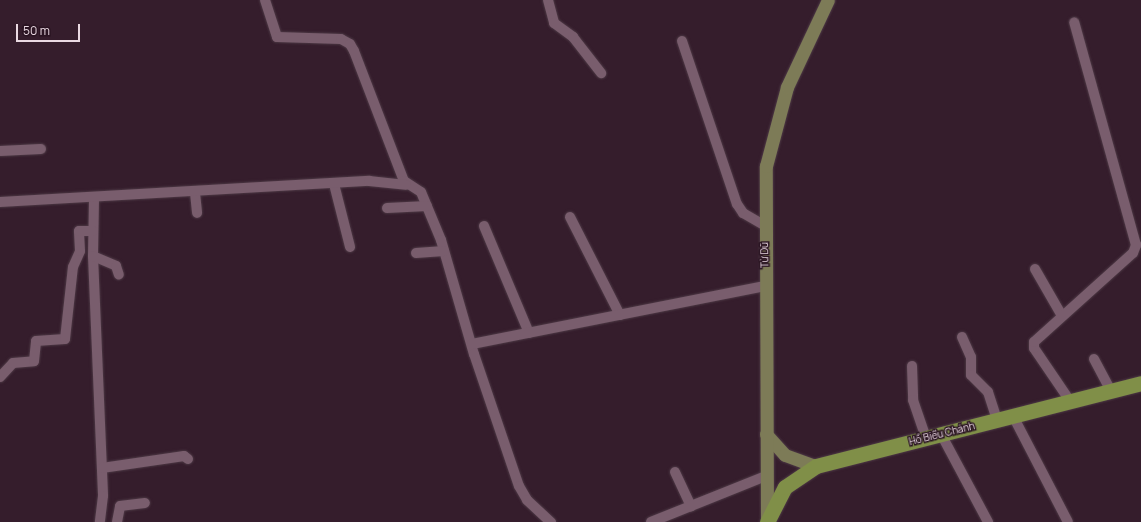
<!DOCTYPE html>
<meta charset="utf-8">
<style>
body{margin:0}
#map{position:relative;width:1141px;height:522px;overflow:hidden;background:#351d2c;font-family:Manrope,sans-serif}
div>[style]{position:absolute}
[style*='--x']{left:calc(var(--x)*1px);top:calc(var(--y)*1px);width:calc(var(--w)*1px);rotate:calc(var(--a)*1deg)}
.roads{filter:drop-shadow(0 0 1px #4d3945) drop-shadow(0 0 1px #4d3945)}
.minor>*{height:10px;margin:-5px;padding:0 5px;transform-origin:5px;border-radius:5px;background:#795d6d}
.major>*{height:13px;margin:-6.5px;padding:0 6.5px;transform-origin:6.5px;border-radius:6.5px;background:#7d7b57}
.highway>*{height:15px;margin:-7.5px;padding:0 7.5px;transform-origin:7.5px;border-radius:7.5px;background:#808f48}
span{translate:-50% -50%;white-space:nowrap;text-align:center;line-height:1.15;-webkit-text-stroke:3px #2a1422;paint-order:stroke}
.street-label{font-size:10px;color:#ead9e2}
.scale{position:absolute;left:16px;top:24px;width:64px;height:18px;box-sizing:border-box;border:2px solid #ead9e2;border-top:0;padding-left:5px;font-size:12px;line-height:14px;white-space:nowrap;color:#ead9e2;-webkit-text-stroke:3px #2a1422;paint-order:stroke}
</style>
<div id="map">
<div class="roads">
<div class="minor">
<i style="--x:265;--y:0;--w:39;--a:72"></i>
<i style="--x:277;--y:37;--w:64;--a:1.8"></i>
<i style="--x:341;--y:39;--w:10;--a:29"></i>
<i style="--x:350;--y:44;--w:8;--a:60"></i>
<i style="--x:354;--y:51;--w:139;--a:69"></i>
<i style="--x:404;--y:181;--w:20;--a:33"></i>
<i style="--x:421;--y:192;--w:52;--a:67.4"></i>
<i style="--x:441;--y:240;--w:119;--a:73.9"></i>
<i style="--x:474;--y:354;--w:139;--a:71.2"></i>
<i style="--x:519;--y:486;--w:16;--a:60"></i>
<i style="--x:527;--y:500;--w:33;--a:43"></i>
<i style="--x:548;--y:0;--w:24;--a:75"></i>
<i style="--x:554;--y:23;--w:24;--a:36"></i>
<i style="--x:573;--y:37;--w:46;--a:52.1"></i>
<i style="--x:682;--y:41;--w:172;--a:71.4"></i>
<i style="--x:737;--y:204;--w:11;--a:56"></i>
<i style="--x:743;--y:213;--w:24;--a:30"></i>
<i style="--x:0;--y:151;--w:41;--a:-2.8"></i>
<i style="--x:334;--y:184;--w:65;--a:75.7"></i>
<i style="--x:195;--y:193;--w:20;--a:84"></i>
<i style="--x:94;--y:199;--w:57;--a:91"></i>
<i style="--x:93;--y:256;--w:240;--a:87.6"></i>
<i style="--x:103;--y:496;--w:26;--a:97"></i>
<i style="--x:0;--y:202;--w:370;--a:-3.3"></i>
<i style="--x:369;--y:181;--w:37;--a:6"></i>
<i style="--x:387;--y:208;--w:40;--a:-2.9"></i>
<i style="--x:570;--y:217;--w:110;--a:63"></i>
<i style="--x:484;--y:226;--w:116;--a:67.2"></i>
<i style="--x:416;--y:253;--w:28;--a:-4"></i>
<i style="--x:93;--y:256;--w:25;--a:23"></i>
<i style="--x:116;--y:266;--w:9;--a:72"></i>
<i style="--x:1035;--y:269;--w:54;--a:60.1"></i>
<i style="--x:962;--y:337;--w:22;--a:66"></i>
<i style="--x:971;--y:357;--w:18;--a:90"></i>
<i style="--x:971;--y:375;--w:24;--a:45"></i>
<i style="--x:988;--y:392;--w:29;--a:72"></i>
<i style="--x:472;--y:344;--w:300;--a:-11.2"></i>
<i style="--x:1094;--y:359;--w:36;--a:62"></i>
<i style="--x:912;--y:366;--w:34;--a:88"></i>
<i style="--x:913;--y:400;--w:40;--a:71.1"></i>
<i style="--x:0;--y:377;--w:19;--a:-47"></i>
<i style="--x:13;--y:363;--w:21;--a:-5"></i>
<i style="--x:34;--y:361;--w:20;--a:-84"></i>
<i style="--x:36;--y:341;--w:29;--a:-4"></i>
<i style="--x:65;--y:339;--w:72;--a:-83.7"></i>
<i style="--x:73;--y:267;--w:17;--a:-66"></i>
<i style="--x:80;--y:251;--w:20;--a:-93"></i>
<i style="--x:79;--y:231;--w:14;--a:0"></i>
<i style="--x:1070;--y:401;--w:64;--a:-124.2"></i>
<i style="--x:1034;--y:348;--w:6;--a:-90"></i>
<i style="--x:1034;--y:342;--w:133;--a:-42"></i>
<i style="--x:1133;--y:253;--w:9;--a:-69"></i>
<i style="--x:1136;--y:245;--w:231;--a:-105.5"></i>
<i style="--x:1013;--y:416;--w:119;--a:62.6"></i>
<i style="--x:941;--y:434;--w:100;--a:61.9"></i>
<i style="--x:102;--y:468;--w:83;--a:-8.3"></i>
<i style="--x:184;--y:456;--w:5;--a:37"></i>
<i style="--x:675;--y:472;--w:38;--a:65"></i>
<i style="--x:117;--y:522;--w:16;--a:-79"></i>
<i style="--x:120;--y:506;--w:25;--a:-7"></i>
<i style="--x:651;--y:522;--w:124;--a:-21.8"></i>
</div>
<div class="major">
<i style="--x:766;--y:434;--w:28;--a:48"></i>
<i style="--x:785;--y:455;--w:33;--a:20"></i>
<i style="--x:767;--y:520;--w:354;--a:-90.2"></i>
<i style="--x:766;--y:166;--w:82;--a:-75.1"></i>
<i style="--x:787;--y:87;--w:96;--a:-64.8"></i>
</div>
<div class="highway">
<i style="--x:767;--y:522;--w:39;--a:-63"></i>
<i style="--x:785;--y:487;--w:37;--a:-34"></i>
<i style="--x:816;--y:466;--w:335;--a:-14.3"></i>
</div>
</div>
<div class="street-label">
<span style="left:765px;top:255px;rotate:-91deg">Từ Dũ</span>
<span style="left:942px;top:434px;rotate:-14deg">Hồ Biểu Chánh</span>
</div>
<div class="scale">50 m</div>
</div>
